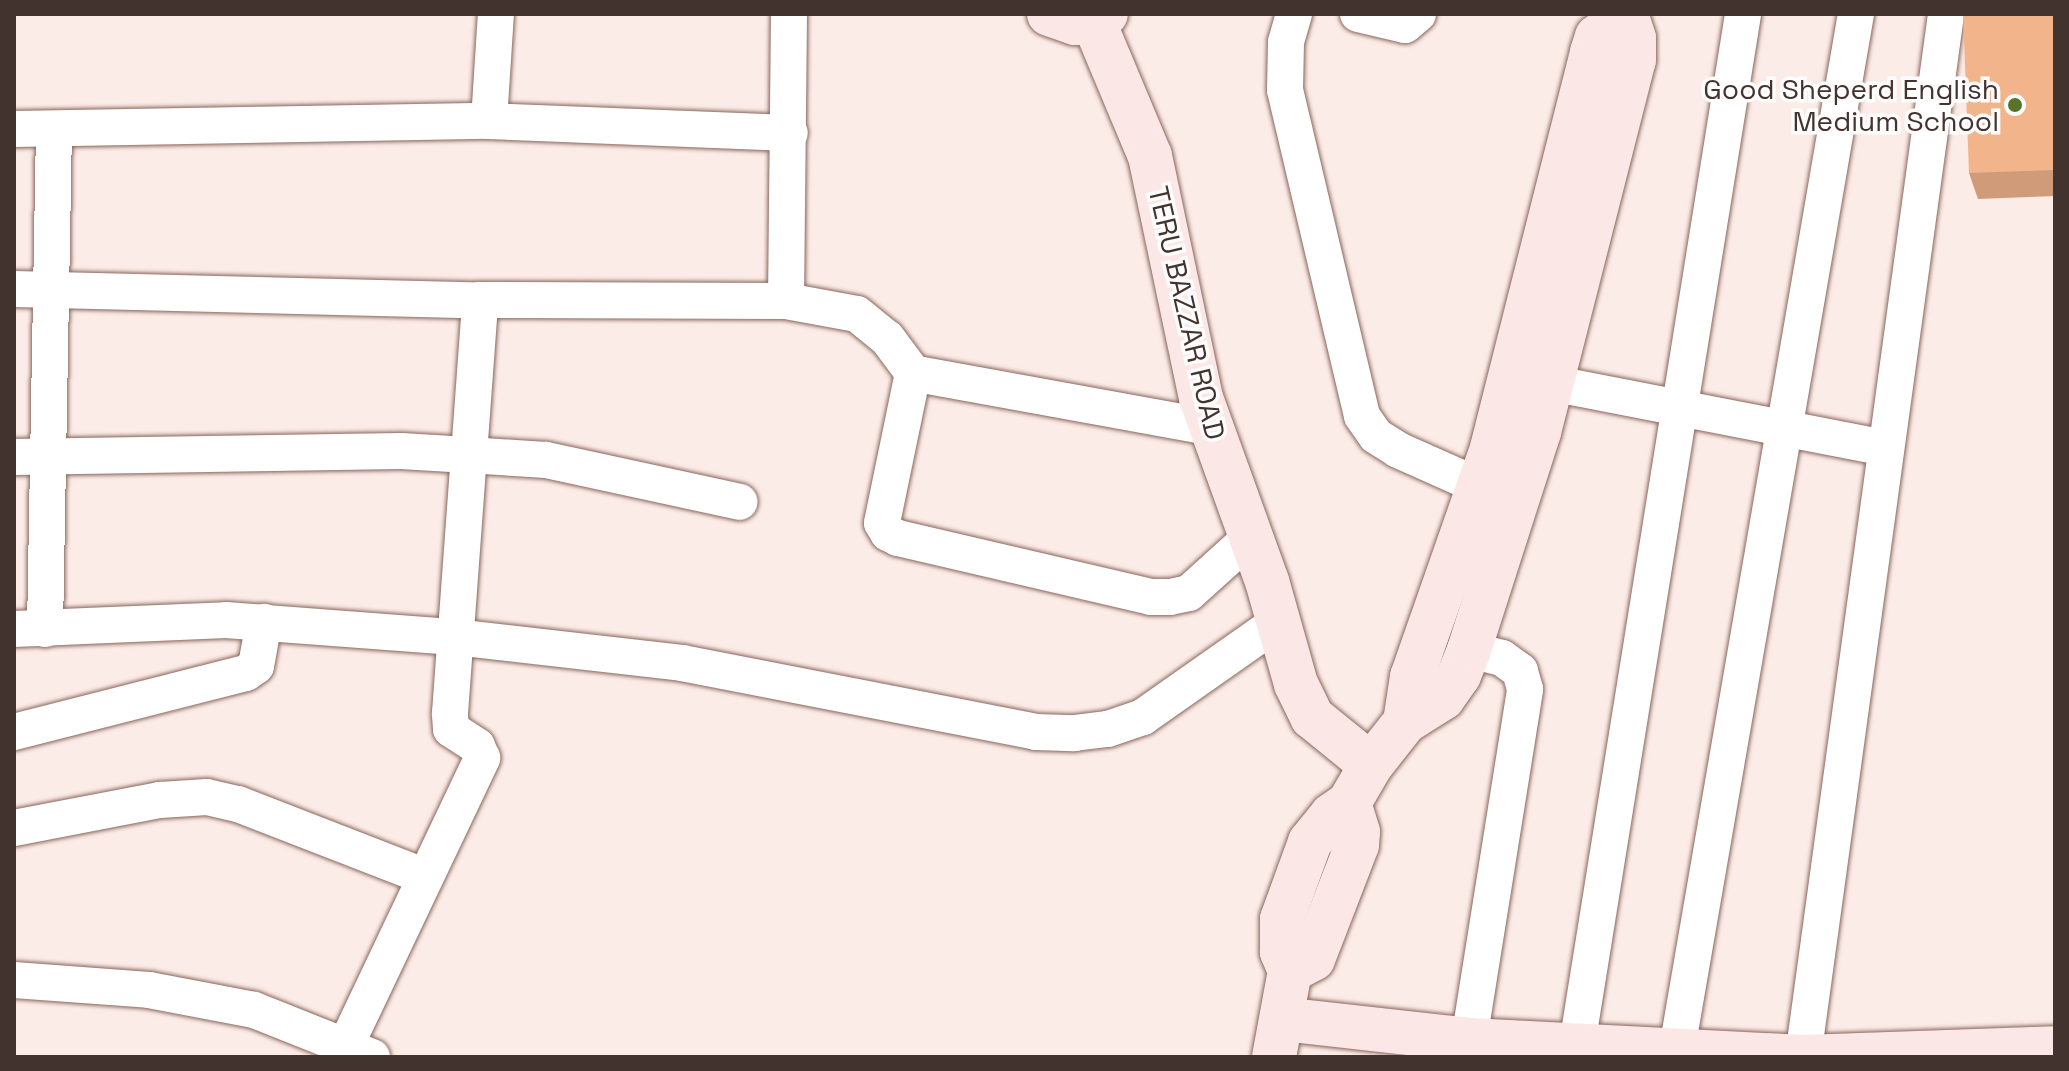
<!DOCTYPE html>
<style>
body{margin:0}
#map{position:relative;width:2069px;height:1071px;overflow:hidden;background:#fcece7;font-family:"Space Grotesk",sans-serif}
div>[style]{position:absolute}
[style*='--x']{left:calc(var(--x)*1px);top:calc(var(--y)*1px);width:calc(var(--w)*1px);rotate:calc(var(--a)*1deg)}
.roads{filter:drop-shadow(0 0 2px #88665c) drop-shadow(0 0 2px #88665c)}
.street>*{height:36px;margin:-18px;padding:0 18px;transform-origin:18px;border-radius:18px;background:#fff}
.secondary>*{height:44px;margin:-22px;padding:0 22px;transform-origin:22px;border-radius:22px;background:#fce7e7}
.wall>*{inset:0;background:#d09b78}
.building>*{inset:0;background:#f2b48b}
.dots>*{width:22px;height:22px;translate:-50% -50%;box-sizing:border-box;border:4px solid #fdfdfd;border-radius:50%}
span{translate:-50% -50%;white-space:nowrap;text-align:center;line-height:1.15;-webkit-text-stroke:7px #fdfdfd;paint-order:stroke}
.poi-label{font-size:28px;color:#43332f}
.right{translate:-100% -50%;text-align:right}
.street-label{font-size:28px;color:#43332f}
.frame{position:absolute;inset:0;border:16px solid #43332f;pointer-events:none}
</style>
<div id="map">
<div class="roads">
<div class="street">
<i style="--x:1294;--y:14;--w:29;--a:106"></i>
<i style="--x:1286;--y:42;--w:48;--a:91.2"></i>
<i style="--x:1285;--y:90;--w:335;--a:76.7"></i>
<i style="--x:1362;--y:416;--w:24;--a:55"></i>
<i style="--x:1376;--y:436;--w:26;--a:32"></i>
<i style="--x:1398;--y:450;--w:89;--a:24"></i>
<i style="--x:1358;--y:14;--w:48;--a:13.2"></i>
<i style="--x:1405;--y:25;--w:17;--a:-40"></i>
<i style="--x:489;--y:121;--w:107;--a:-86.3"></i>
<i style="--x:14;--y:129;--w:475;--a:-1"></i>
<i style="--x:489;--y:121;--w:301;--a:2.3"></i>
<i style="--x:14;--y:289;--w:466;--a:1.4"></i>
<i style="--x:480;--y:300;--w:306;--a:0.2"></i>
<i style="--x:786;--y:301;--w:287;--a:-89.4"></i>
<i style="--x:786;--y:301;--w:72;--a:10.4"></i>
<i style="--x:857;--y:314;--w:38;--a:39"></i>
<i style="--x:887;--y:338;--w:44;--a:53.4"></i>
<i style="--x:1551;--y:383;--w:339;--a:11"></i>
<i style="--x:1209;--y:427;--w:301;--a:-169.7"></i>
<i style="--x:913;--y:373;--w:153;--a:101.7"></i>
<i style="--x:882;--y:523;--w:12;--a:59"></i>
<i style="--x:888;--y:533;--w:11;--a:27"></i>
<i style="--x:898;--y:538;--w:260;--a:13.1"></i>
<i style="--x:1151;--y:597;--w:19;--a:0"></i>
<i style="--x:1170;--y:597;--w:19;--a:-12"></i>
<i style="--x:1189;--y:593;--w:84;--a:-42.1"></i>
<i style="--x:14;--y:457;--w:387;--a:-0.9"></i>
<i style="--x:401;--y:451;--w:67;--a:3.4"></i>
<i style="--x:468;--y:455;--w:78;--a:3.7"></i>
<i style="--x:546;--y:460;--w:198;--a:12.2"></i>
<i style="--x:14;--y:629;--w:212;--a:-2.4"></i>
<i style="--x:226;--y:620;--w:229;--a:4.3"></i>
<i style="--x:454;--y:637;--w:229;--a:6.5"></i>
<i style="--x:682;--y:663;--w:361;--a:11"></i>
<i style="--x:1036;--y:732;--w:38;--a:2"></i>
<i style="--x:1074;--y:733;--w:34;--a:-7"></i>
<i style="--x:1108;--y:729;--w:37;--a:-19"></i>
<i style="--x:1143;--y:717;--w:165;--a:-35.1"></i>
<i style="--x:45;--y:629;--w:500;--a:-88.97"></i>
<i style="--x:14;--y:732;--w:239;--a:-14.3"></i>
<i style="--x:246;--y:673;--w:12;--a:-35"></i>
<i style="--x:256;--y:666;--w:45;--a:-79.7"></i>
<i style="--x:14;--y:828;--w:149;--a:-10.9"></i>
<i style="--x:160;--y:800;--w:47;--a:-3.7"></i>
<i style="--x:207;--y:797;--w:32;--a:13"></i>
<i style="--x:238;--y:804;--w:199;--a:21.2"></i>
<i style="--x:14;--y:980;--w:135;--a:4.2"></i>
<i style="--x:149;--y:990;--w:107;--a:10.8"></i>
<i style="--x:254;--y:1010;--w:127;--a:21.7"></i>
<i style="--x:1469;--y:1040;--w:355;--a:-80.9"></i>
<i style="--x:1525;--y:689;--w:19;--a:-106"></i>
<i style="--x:1520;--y:671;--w:22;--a:-144"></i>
<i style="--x:1502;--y:658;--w:34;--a:-166"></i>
<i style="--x:346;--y:1045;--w:318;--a:-64.6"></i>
<i style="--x:482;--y:758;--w:13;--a:-113"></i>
<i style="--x:477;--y:746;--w:31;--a:-147"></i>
<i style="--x:451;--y:729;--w:16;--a:-94"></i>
<i style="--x:450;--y:713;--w:414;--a:-85.8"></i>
<i style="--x:1577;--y:1045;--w:1044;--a:-80.85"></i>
<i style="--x:1677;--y:1049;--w:1050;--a:-80.19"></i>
<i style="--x:1803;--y:1057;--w:1053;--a:-82.19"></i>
</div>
<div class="secondary">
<i style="--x:1049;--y:14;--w:28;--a:19"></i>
<i style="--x:1075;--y:23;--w:32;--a:-16"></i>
<i style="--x:1093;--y:20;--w:147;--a:67.3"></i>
<i style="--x:1150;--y:156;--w:247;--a:78.1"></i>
<i style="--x:1201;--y:398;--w:195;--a:70.2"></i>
<i style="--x:1267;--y:581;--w:107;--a:74.3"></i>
<i style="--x:1296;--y:684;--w:37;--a:64"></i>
<i style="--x:1312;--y:717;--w:76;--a:39.1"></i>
<i style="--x:1405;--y:722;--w:46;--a:-81.2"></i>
<i style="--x:1412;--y:677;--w:243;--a:-70.7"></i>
<i style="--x:1492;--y:448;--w:408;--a:-75.8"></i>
<i style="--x:1592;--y:52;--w:16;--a:-72"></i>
<i style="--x:1597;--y:37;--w:37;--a:-38"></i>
<i style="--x:1290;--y:971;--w:26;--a:-28"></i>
<i style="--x:1313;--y:959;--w:122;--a:-68.9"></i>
<i style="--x:1357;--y:845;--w:13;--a:-86"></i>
<i style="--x:1358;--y:832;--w:30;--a:-107"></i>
<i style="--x:1282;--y:1019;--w:188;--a:6.4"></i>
<i style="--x:1469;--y:1040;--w:334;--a:2.9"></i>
<i style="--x:1803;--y:1057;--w:252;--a:-2"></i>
<i style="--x:1274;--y:1057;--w:87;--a:-79.5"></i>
<i style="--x:1290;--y:971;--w:21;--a:-113"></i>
<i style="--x:1282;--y:952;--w:33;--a:-90"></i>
<i style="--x:1282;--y:919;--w:82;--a:-70"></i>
<i style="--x:1310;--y:842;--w:35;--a:-51"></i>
<i style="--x:1332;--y:815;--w:21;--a:-35"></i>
<i style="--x:1349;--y:803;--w:44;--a:-59.9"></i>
<i style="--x:1371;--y:765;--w:55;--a:-51.7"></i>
<i style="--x:1405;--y:722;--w:45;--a:-32.3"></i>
<i style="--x:1443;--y:698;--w:28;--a:-55"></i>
<i style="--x:1459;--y:675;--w:27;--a:-68"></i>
<i style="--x:1469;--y:650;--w:229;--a:-72.2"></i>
<i style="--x:1539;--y:432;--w:384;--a:-75.7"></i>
<i style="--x:1634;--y:60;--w:22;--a:-90"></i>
<i style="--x:1634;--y:38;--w:25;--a:-108"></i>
</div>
</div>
<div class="wall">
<i style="clip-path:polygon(2055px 14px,2055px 196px,1978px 199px,1969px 173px)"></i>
</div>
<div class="building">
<i style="clip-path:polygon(1963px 14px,2055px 14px,2055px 170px,1969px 173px)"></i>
</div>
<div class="dots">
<i style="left:2015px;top:105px;background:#587428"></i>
</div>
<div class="poi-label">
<span class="right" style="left:1999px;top:105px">Good Sheperd English<br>Medium School</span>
</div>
<div class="street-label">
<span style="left:1187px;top:313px;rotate:77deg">TERU BAZZAR ROAD</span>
</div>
<div class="frame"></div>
</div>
